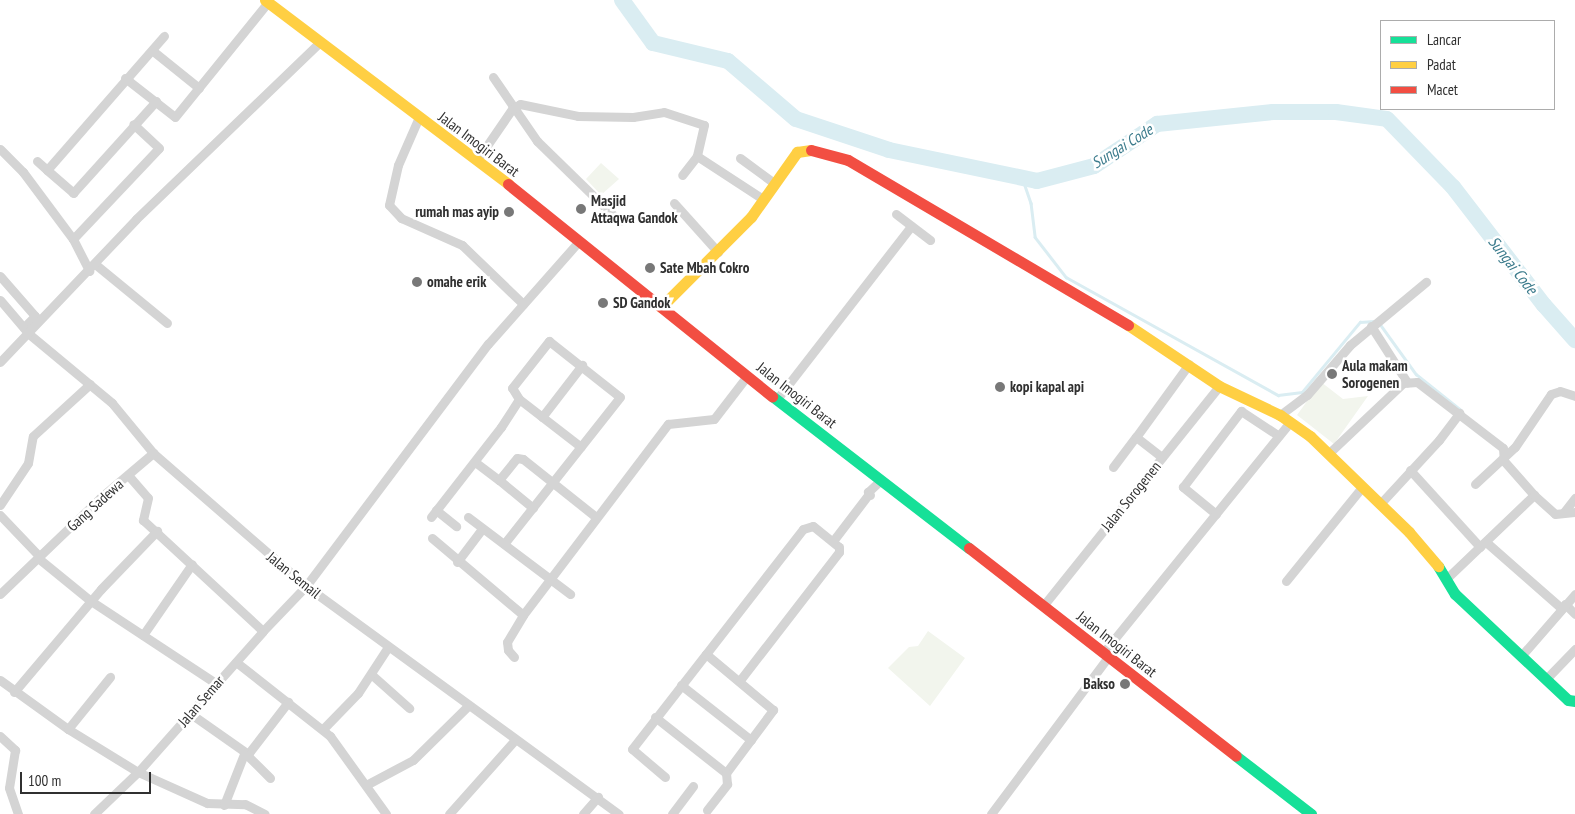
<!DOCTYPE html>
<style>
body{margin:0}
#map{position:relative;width:1575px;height:814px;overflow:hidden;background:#fff;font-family:"PT Sans Narrow",sans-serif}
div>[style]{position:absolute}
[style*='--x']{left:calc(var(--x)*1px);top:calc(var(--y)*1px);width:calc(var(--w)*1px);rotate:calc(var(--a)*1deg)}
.green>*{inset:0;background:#f2f5ed}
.stream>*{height:2.5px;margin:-1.25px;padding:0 1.25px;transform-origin:1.25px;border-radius:1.25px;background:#daedf2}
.river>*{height:16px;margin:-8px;padding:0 8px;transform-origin:8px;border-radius:8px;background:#daedf2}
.street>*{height:9px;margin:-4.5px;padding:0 4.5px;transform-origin:4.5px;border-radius:4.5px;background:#d4d4d4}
.fast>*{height:11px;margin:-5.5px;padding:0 5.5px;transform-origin:5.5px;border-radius:5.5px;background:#16e098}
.slow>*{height:11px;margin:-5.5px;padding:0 5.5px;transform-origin:5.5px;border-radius:5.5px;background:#ffcf43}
.jam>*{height:11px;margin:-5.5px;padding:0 5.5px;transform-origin:5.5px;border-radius:5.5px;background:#f24e42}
.dots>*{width:14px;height:14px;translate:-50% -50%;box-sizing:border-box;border:2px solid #fff;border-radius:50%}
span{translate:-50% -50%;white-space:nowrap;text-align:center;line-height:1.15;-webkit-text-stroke:5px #fff;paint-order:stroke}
.street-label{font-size:15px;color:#303030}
.poi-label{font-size:15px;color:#303030;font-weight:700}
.left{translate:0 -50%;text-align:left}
.right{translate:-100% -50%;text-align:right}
.water-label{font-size:16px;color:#3b7b8c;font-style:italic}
.legend{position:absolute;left:1380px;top:20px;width:175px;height:90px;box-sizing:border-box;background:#fff;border:1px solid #acacac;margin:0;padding:6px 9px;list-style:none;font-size:15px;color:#303030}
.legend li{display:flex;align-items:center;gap:10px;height:25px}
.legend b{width:25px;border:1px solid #acacac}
.scale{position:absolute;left:20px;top:772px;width:131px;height:22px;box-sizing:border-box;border:2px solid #303030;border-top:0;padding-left:6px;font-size:15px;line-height:18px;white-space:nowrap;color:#303030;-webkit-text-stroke:4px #fff;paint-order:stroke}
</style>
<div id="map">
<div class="green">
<i style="clip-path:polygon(601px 163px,619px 179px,601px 195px,586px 179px)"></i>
<i style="clip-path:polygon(1321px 382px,1343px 399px,1368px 396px,1334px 444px,1297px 415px)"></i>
<i style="clip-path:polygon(928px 631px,965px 658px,930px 706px,888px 668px,909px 647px,918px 646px)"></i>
</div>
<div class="stream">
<i style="--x:1022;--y:177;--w:28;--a:71"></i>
<i style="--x:1031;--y:203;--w:34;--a:83"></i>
<i style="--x:1035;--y:237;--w:51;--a:52.2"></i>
<i style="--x:1066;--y:277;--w:243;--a:29.1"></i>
<i style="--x:1278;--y:395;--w:24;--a:-7"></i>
<i style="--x:1302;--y:392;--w:91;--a:-50.4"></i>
<i style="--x:1360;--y:322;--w:14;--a:-4"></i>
<i style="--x:1380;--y:324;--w:62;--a:54.2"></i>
<i style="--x:1416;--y:374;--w:58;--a:38.7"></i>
</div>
<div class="river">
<i style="--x:622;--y:0;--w:53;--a:54.2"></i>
<i style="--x:653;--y:43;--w:77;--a:13.5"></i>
<i style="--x:728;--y:61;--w:89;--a:40.5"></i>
<i style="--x:796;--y:119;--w:98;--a:18.4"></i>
<i style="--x:889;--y:150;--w:151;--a:11.8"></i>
<i style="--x:1037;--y:181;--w:59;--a:-14.7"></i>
<i style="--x:1094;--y:166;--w:76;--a:-33.7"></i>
<i style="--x:1157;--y:124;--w:117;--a:-5.9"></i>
<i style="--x:1273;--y:112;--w:63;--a:0"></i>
<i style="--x:1336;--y:112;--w:51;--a:7.8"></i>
<i style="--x:1387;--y:119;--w:95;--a:45.9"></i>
<i style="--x:1453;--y:187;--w:149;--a:52.4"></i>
<i style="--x:1544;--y:305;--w:47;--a:48.5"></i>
</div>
<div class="street">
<i style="--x:153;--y:51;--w:59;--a:38.8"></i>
<i style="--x:493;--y:77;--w:78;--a:55.5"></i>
<i style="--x:537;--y:141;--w:115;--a:44.3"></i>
<i style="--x:125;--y:78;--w:63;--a:38"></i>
<i style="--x:175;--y:117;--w:148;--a:-51"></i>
<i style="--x:419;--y:117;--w:52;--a:113.6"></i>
<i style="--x:398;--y:165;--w:41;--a:102.7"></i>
<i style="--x:389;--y:205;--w:18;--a:47"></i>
<i style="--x:401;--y:218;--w:67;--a:23.9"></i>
<i style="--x:462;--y:245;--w:85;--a:44"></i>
<i style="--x:0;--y:149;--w:33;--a:45"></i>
<i style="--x:23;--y:172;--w:84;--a:53.3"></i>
<i style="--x:73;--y:239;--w:36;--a:63"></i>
<i style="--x:697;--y:156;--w:79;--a:33.1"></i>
<i style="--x:740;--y:158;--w:42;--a:36.3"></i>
<i style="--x:477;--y:160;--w:62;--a:-55.5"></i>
<i style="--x:512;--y:109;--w:9;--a:-32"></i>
<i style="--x:520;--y:104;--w:59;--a:11.7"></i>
<i style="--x:578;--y:116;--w:55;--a:1"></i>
<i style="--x:633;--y:117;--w:31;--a:-9"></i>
<i style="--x:664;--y:112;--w:42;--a:18"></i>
<i style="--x:704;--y:125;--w:32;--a:103"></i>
<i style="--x:697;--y:156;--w:24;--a:128"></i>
<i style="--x:37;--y:161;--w:13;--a:42"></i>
<i style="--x:47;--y:170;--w:178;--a:-48.9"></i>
<i style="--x:47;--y:170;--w:35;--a:41"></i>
<i style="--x:73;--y:193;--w:124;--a:-47.9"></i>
<i style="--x:674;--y:203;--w:66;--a:48.1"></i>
<i style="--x:896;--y:214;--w:43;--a:37.4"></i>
<i style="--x:73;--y:239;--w:125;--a:-46.6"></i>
<i style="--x:159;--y:148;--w:35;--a:-137"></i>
<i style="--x:95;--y:264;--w:93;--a:39.3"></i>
<i style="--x:0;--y:276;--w:53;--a:48.8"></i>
<i style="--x:35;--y:316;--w:16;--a:135"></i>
<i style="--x:0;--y:300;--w:45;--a:49.5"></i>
<i style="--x:29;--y:334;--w:108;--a:39.7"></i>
<i style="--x:112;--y:403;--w:65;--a:50.6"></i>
<i style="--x:153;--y:453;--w:203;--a:41"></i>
<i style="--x:306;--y:586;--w:387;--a:36.1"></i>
<i style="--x:1371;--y:326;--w:67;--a:57.3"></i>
<i style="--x:0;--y:362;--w:197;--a:-46.4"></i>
<i style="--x:136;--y:219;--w:255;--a:-43.9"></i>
<i style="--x:519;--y:399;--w:78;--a:37.7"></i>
<i style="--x:777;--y:399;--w:219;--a:-52.2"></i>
<i style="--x:1280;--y:415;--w:34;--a:-37"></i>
<i style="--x:1307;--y:395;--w:66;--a:-49.3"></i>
<i style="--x:1350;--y:345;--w:99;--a:-39.7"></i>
<i style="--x:542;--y:417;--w:66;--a:-52.4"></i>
<i style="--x:1136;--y:437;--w:90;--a:-54"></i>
<i style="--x:1328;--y:454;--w:103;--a:-43.4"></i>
<i style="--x:1403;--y:383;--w:14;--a:-4"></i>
<i style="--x:1417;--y:382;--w:108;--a:37.5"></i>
<i style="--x:1503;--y:448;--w:13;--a:86"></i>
<i style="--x:1504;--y:461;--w:45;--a:48.6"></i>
<i style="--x:475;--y:462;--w:30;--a:37"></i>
<i style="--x:1113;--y:467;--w:38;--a:-53"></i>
<i style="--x:1136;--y:437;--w:33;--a:38"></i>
<i style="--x:1410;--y:470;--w:104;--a:47.7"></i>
<i style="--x:128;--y:475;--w:30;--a:49"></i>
<i style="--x:148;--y:498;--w:23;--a:103"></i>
<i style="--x:143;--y:520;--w:163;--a:42.8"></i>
<i style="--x:1475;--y:484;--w:54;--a:-42.8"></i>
<i style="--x:1515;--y:447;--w:64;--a:-55.8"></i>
<i style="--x:1551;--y:394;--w:9;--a:-18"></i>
<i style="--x:1560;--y:391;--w:16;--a:18"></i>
<i style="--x:870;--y:495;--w:4;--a:-124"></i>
<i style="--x:868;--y:492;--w:18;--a:-43"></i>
<i style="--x:1380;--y:504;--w:87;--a:-47.3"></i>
<i style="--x:1439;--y:440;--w:34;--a:-53"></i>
<i style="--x:0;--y:505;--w:50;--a:-56.3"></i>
<i style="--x:28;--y:463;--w:27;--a:-80"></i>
<i style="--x:33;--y:436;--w:77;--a:-42.4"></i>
<i style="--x:533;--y:508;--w:44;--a:-140.5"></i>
<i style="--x:499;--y:480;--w:28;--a:-51"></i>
<i style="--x:517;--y:458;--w:6;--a:9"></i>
<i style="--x:523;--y:459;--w:93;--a:38.5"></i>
<i style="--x:436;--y:510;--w:26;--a:39"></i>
<i style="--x:1564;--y:512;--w:18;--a:-52"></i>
<i style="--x:1216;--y:514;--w:43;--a:-140.7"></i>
<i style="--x:1183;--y:487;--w:96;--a:-52.7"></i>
<i style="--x:1241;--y:411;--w:45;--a:33.3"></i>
<i style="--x:0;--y:515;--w:58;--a:46.4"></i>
<i style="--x:431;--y:517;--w:114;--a:-52.1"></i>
<i style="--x:501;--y:427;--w:33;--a:-57"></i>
<i style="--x:519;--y:399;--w:13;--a:-122"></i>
<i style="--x:512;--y:388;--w:60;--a:-51.8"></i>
<i style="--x:549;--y:341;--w:90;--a:38.3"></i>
<i style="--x:620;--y:397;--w:187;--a:128.3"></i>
<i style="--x:468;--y:517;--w:128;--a:37"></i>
<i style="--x:432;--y:538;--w:119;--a:40.2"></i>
<i style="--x:833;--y:541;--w:58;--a:-52.7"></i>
<i style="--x:1486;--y:542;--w:100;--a:41.3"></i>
<i style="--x:38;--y:558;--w:68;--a:39.1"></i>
<i style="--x:91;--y:601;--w:151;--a:33.4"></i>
<i style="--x:457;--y:562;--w:41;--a:-52.9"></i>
<i style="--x:1446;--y:579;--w:122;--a:-43.7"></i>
<i style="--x:1534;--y:495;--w:28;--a:42"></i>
<i style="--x:1555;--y:514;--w:20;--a:-6"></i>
<i style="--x:1286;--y:581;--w:121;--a:-51"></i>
<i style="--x:0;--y:594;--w:139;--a:-43.8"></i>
<i style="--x:100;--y:498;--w:70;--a:-40.3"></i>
<i style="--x:1565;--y:604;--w:14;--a:45"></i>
<i style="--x:1043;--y:606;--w:282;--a:-51.3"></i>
<i style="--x:143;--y:635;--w:86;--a:-55.4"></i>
<i style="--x:1103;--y:653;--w:292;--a:-51"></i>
<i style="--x:1522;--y:655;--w:81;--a:-49"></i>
<i style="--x:514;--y:657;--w:9;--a:-131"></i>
<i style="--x:508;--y:650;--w:8;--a:-97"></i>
<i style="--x:507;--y:642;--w:31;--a:-59"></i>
<i style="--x:523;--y:615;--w:240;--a:-52.8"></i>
<i style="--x:668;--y:424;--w:46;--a:-6.2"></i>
<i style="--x:714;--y:419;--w:54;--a:-52.5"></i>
<i style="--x:236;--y:662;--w:120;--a:38.2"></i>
<i style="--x:330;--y:736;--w:96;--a:54.3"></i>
<i style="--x:372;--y:675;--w:50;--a:41.7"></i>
<i style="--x:1546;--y:679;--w:42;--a:-46"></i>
<i style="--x:0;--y:680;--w:84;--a:35.8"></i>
<i style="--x:68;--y:729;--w:82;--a:31.6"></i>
<i style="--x:138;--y:772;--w:76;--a:24.2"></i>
<i style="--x:207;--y:803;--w:38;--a:2"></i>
<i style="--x:245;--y:804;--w:22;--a:27"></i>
<i style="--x:681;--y:685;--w:89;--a:38.2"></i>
<i style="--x:14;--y:692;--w:135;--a:-49.8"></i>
<i style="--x:101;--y:589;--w:81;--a:-46"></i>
<i style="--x:191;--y:714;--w:70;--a:35.1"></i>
<i style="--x:248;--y:754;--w:66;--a:-52.4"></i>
<i style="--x:655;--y:717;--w:90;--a:38.3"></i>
<i style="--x:726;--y:773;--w:79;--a:-53.3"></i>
<i style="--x:773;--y:710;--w:87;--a:-140.1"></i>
<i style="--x:706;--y:654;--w:158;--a:-52.2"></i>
<i style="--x:803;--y:529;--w:10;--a:-17"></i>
<i style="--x:813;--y:526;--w:33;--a:39"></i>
<i style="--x:839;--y:547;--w:5;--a:90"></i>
<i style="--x:839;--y:552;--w:162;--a:127.7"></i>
<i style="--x:68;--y:729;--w:67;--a:-51.1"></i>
<i style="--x:323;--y:729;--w:50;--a:-45.8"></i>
<i style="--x:358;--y:693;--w:55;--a:-56.9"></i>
<i style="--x:0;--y:736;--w:21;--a:43"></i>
<i style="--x:15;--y:750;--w:38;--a:99"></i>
<i style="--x:9;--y:788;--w:28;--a:71"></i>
<i style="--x:246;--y:754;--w:34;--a:45"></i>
<i style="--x:665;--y:777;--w:43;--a:-139.7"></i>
<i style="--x:632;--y:749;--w:120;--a:-52.1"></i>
<i style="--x:366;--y:785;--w:53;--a:-28"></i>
<i style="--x:413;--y:760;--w:78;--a:-44.5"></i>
<i style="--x:224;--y:805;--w:55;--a:-68.6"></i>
<i style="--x:707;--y:810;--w:33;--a:-52"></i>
<i style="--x:727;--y:784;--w:11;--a:-95"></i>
<i style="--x:94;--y:814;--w:61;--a:-43.7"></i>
<i style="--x:138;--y:772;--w:188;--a:-48.4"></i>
<i style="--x:263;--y:631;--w:62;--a:-46.3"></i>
<i style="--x:306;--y:586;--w:303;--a:-53.1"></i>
<i style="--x:488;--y:344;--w:137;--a:-48.5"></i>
<i style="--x:449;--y:814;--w:99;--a:-48.3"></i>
<i style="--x:583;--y:814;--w:23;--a:-49"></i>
<i style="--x:672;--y:814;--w:35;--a:-53"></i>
<i style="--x:991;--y:814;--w:196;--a:-53.3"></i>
</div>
<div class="fast">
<i style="--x:772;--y:396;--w:249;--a:37.7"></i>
<i style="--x:1438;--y:566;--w:33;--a:59"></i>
<i style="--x:1455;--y:594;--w:155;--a:43.2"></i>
<i style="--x:1568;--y:700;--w:7;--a:8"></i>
<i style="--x:1236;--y:756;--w:95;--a:37.7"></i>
</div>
<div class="slow">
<i style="--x:265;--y:0;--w:305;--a:37.1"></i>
<i style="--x:661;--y:307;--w:127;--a:-45"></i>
<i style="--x:751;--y:217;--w:80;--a:-54.7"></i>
<i style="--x:797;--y:152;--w:14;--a:-8"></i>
<i style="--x:1128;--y:325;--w:110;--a:33.8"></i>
<i style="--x:1219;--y:386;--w:68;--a:25.4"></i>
<i style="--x:1280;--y:415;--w:37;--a:35"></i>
<i style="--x:1310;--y:436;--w:138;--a:44.1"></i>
<i style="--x:1409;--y:532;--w:45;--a:49.5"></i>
</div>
<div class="jam">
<i style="--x:811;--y:150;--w:38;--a:15"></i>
<i style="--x:848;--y:160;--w:325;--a:30.5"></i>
<i style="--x:508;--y:184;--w:339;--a:38.8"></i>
<i style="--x:969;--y:548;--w:338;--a:37.9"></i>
</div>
<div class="dots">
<i style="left:581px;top:209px;background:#787878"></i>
<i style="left:509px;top:212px;background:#787878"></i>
<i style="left:650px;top:268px;background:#787878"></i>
<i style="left:417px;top:282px;background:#787878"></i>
<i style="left:603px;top:303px;background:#787878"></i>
<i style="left:1332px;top:374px;background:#787878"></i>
<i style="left:1000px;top:387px;background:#787878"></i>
<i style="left:1125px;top:684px;background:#787878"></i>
</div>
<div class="street-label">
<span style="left:479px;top:144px;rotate:37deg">Jalan Imogiri Barat</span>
<span style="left:797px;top:395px;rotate:38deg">Jalan Imogiri Barat</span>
<span style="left:1131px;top:496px;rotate:-51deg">Jalan Sorogenen</span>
<span style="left:95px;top:505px;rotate:-42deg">Gang Sadewa</span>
<span style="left:294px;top:575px;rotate:39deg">Jalan Semail</span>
<span style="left:1117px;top:644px;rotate:38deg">Jalan Imogiri Barat</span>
<span style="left:201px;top:701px;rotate:-49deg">Jalan Semar</span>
</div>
<div class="poi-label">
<span class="left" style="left:591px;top:209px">Masjid<br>Attaqwa Gandok</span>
<span class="right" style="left:499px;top:212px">rumah mas ayip</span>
<span class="left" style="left:660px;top:268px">Sate Mbah Cokro</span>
<span class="left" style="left:427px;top:282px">omahe erik</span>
<span class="left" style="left:613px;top:303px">SD Gandok</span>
<span class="left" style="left:1342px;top:374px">Aula makam<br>Sorogenen</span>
<span class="left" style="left:1010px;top:387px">kopi kapal api</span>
<span class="right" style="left:1115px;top:684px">Bakso</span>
</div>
<div class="water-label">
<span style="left:1122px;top:146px;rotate:-32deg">Sungai Code</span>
<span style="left:1513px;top:265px;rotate:52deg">Sungai Code</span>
</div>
<ul class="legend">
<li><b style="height:6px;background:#16e098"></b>Lancar</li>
<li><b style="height:6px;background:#ffcf43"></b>Padat</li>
<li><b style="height:6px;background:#f24e42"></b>Macet</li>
</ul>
<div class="scale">100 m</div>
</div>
